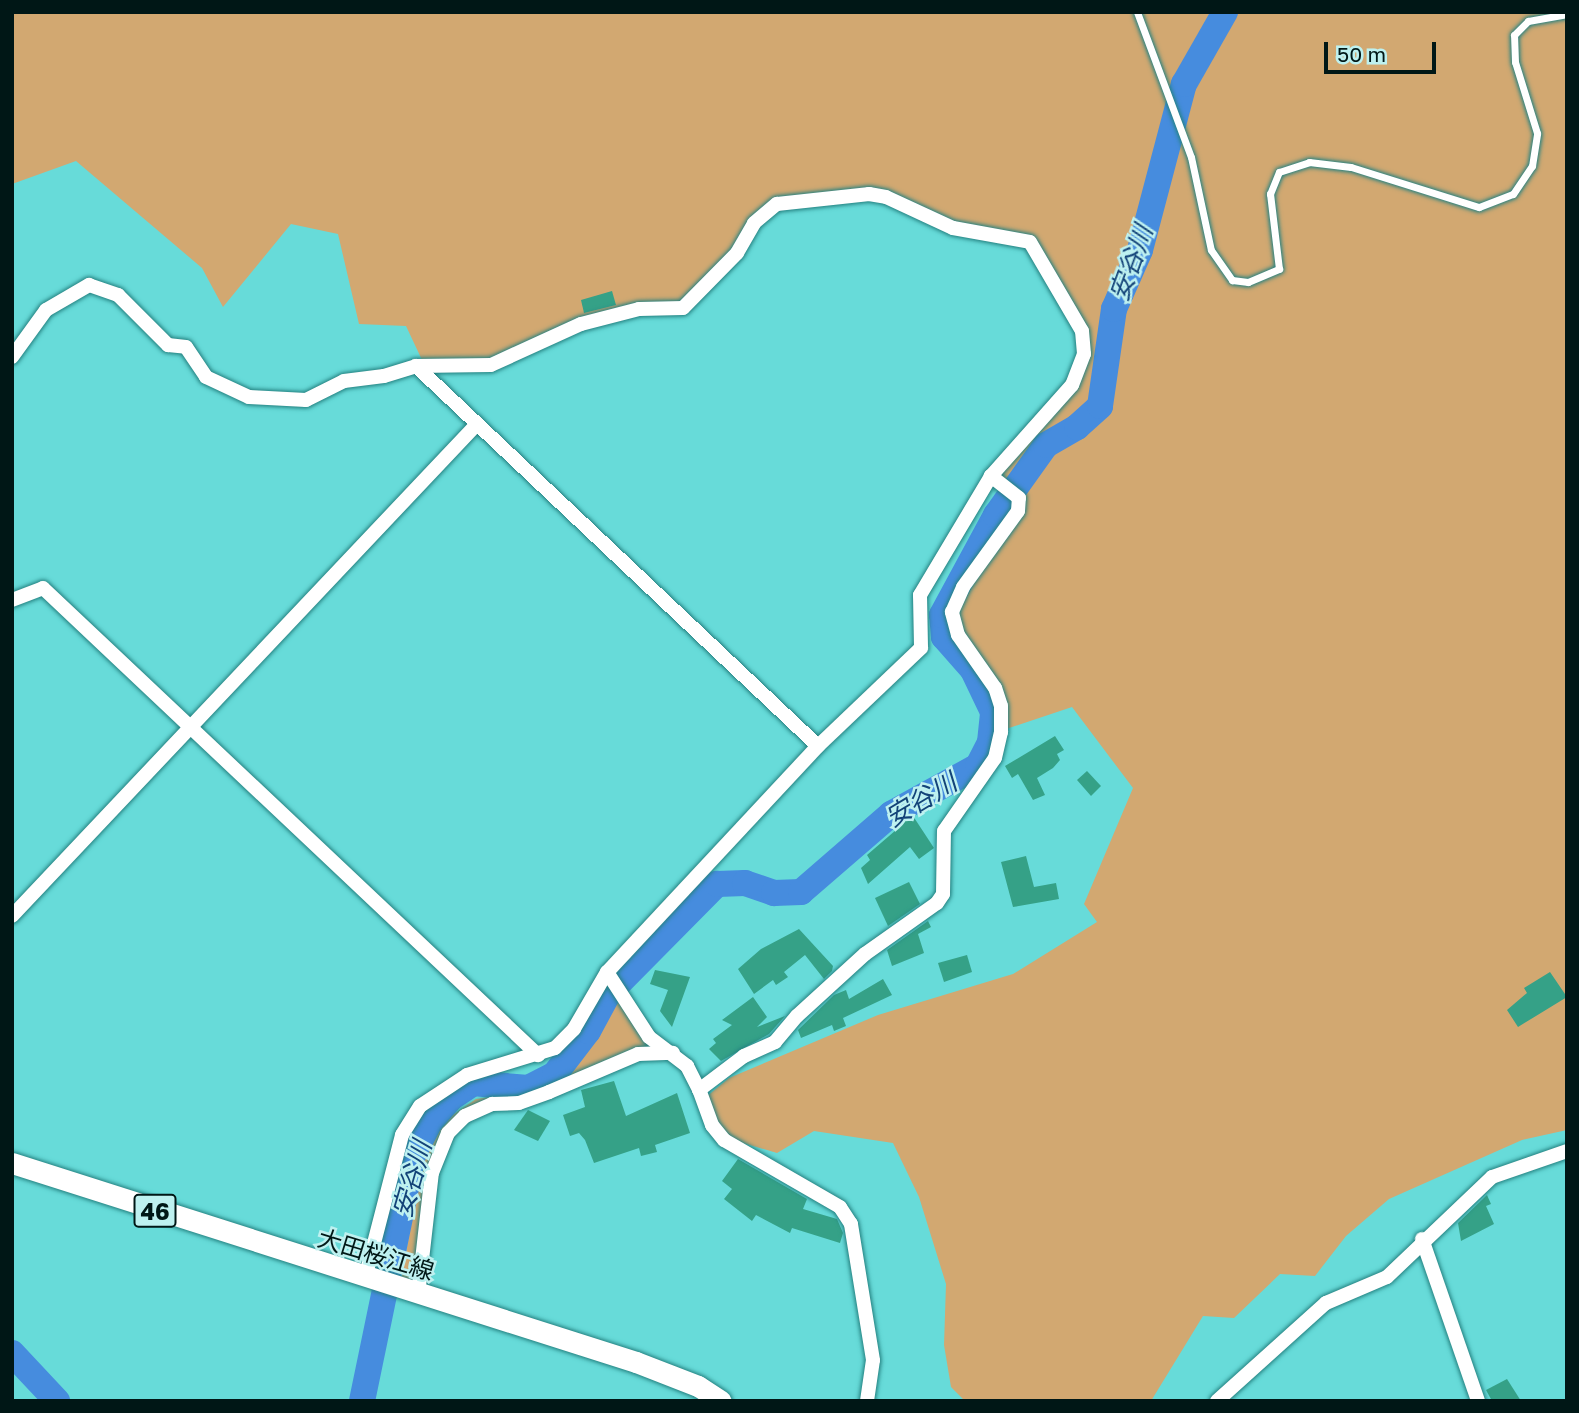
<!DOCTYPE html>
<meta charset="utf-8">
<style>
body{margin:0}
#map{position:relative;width:1579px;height:1413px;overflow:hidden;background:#67dbd9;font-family:"Golos Text","Noto Sans JP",sans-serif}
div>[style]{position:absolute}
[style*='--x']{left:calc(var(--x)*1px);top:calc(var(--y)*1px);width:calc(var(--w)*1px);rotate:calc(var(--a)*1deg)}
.green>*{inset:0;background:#d2a871}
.river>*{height:26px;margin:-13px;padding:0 13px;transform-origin:13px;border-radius:13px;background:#468cde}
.building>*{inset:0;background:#35a187}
.roads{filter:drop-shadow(0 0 2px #248180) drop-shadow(0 0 2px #248180)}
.service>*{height:7px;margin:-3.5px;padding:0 3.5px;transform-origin:3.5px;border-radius:3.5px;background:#fff}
.minor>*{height:14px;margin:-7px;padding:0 7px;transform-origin:7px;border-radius:7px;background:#fff}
.primary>*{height:21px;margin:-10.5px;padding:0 10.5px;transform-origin:10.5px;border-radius:10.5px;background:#fff}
span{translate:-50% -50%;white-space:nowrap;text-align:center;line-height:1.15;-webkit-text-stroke:5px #bef1f0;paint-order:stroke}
.shield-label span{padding:2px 5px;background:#bef1f0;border:2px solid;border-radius:5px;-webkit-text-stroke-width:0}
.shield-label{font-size:23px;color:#001716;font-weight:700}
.street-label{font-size:24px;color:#001716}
.water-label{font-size:26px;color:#134378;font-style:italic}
.frame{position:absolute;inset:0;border:14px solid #001716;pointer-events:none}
.scale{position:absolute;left:1324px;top:42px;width:112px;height:32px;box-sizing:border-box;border:4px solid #001716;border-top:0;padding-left:9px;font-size:21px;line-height:24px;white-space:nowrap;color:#001716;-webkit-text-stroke:5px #bef1f0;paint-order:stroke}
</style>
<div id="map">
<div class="green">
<i style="clip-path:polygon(12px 12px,1567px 12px,1567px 1130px,1522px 1140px,1389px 1199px,1346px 1236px,1315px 1276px,1280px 1274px,1234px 1318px,1203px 1316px,1151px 1401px,965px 1401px,951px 1387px,944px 1345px,946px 1284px,919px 1197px,893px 1143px,814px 1131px,777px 1153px,736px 1141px,715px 1124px,706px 1097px,729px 1078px,878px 1015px,1013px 974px,1097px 922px,1084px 904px,1133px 788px,1072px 707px,1003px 730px,1005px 707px,959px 630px,956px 606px,1020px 515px,999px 475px,1088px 350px,1033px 241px,955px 224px,889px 194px,773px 202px,683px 304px,641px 304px,486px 363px,422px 360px,406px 326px,359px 324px,338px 234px,291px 224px,223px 307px,202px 268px,76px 161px,12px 184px)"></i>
<i style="clip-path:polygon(618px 993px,651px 1048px,445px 1130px,413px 1281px,401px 1280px,425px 1148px,441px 1123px,476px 1099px,521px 1093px,557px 1079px)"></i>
</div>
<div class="river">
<i style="--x:12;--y:1353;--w:66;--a:46.8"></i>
<i style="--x:362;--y:1401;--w:251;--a:-78.3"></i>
<i style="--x:413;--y:1155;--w:37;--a:-63"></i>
<i style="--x:430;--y:1122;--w:32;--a:-49"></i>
<i style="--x:451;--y:1098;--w:27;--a:-34"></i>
<i style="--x:473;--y:1083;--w:55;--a:5.2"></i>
<i style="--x:528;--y:1088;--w:30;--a:-27"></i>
<i style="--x:555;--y:1074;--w:54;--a:-52.5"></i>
<i style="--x:588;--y:1031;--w:42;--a:-61.6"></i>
<i style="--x:608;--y:994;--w:155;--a:-45.3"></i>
<i style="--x:717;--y:884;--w:28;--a:-2"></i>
<i style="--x:745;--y:883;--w:31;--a:19"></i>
<i style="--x:774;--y:893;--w:27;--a:-2"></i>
<i style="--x:801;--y:892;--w:119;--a:-40.9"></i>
<i style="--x:891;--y:814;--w:99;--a:-28.9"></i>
<i style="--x:978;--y:766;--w:27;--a:-63"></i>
<i style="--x:990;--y:742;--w:30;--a:-84"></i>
<i style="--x:993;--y:712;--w:47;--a:-115.5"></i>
<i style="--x:973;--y:670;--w:44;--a:-131.3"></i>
<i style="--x:944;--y:637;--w:22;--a:-95"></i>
<i style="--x:942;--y:615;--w:114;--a:-61.6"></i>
<i style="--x:996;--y:515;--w:86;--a:-54.5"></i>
<i style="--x:1046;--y:445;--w:36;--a:-30"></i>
<i style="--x:1077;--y:427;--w:31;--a:-42"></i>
<i style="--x:1100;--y:406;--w:98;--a:-81.8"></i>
<i style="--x:1114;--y:309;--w:64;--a:-66.2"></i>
<i style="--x:1140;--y:250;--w:172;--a:-75.2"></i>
<i style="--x:1184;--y:84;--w:83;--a:-60.3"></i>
</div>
<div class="building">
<i style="clip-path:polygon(612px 291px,616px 305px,584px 313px,581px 300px)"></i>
<i style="clip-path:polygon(1055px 736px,1064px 750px,1057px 754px,1060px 760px,1053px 768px,1037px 778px,1045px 795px,1033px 800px,1018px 774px,1012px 778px,1005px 766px)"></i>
<i style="clip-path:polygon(1087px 771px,1101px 786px,1091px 796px,1077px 780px)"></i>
<i style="clip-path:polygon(913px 816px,934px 848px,919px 859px,910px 847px,868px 884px,861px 868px,870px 860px,867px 855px,896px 830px,893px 826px)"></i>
<i style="clip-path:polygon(1026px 856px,1034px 887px,1056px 883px,1059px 899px,1013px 907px,1001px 862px)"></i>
<i style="clip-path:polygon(909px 882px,920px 904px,888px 926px,875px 898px)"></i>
<i style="clip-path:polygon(928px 921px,931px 927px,918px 934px,924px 953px,892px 966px,887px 950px)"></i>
<i style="clip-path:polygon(799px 929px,833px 966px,832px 971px,824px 979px,805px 955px,784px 972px,788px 977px,776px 985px,773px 980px,754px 994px,738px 969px,761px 949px)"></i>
<i style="clip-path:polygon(967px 955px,972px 972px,944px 982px,938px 963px)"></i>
<i style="clip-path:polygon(655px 970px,690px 977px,672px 1027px,660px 1011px,668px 990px,650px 984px)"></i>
<i style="clip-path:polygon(1550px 972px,1567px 997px,1518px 1027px,1507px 1010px,1527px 993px,1524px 988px)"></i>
<i style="clip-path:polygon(883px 979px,892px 995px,843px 1018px,846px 1026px,834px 1031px,832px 1025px,801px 1038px,798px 1030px,834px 995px,846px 990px,849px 999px)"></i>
<i style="clip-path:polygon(753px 997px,767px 1017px,757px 1027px,785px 1016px,769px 1034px,721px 1061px,709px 1049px,716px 1043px,713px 1039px,732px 1025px,722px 1020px)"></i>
<i style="clip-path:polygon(614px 1081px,626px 1116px,677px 1093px,690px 1133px,655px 1145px,657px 1152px,641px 1156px,639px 1148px,594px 1163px,585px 1140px,579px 1133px,570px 1136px,563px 1115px,585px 1107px,581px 1090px)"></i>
<i style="clip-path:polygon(528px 1110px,550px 1121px,538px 1141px,514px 1130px)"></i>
<i style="clip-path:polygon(738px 1159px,807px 1199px,803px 1209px,837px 1219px,843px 1233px,840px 1243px,792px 1228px,790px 1233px,756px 1215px,752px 1221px,724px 1199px,732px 1189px,722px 1181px)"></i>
<i style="clip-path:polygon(1487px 1195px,1491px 1204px,1486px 1206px,1494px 1224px,1461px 1241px,1458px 1223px)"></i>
<i style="clip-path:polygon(1507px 1379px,1521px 1401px,1492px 1401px,1486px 1390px)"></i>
</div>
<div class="roads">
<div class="service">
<i style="--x:1137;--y:12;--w:155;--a:69.6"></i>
<i style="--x:1191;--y:157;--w:95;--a:77.9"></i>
<i style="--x:1211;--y:250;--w:37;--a:55"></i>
<i style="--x:1232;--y:280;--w:16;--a:7"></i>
<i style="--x:1248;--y:282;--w:34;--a:-23"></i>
<i style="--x:1279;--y:269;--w:76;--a:-96.8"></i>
<i style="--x:1270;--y:194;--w:24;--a:-68"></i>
<i style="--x:1279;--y:172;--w:32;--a:-18"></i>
<i style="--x:1309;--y:162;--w:42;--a:6.8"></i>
<i style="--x:1351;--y:167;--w:134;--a:17.4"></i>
<i style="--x:1479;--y:207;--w:36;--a:-21"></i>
<i style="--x:1513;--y:194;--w:34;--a:-56"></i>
<i style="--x:1532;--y:166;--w:33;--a:-81"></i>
<i style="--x:1537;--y:133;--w:74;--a:-107.2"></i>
<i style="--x:1515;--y:62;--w:27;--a:-92"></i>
<i style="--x:1514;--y:35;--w:20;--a:-45"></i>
<i style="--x:1528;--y:21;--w:40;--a:-10"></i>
</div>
<div class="minor">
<i style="--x:12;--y:357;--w:58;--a:-54.1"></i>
<i style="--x:46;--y:310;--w:50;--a:-30.2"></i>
<i style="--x:89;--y:285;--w:31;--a:19"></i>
<i style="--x:118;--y:295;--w:71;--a:45"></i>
<i style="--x:168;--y:345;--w:18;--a:6"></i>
<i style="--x:186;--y:347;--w:36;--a:56"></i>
<i style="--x:206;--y:377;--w:47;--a:24.9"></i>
<i style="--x:249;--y:397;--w:57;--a:3"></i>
<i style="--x:306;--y:400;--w:42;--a:-26.6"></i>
<i style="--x:344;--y:381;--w:40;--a:-7.1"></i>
<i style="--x:384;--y:376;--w:34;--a:-17"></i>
<i style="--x:416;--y:366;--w:75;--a:-0.8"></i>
<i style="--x:491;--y:365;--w:99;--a:-24.5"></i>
<i style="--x:581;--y:324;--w:60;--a:-14.5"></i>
<i style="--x:639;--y:309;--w:44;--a:-1.3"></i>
<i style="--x:683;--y:308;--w:77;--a:-45.5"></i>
<i style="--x:737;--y:253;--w:34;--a:-60"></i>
<i style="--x:754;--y:223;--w:30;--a:-40"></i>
<i style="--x:777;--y:204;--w:93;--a:-6.2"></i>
<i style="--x:869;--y:194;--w:17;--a:10"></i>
<i style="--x:886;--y:197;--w:74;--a:24.8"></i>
<i style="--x:953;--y:228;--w:78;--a:10.3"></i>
<i style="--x:1030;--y:242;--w:103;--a:59.7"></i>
<i style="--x:1082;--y:331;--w:23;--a:85"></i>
<i style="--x:1084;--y:354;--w:33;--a:111"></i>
<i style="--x:1072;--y:385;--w:122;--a:131.7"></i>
<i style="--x:991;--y:476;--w:139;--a:120.8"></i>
<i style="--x:920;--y:595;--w:53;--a:88.9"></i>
<i style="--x:921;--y:648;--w:142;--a:136.4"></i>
<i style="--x:818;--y:746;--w:309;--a:133"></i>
<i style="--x:607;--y:972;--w:66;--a:120.1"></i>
<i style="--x:574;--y:1029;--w:27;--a:135"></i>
<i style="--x:555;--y:1048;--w:92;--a:162.9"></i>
<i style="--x:467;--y:1075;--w:56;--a:146.6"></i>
<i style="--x:420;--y:1106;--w:34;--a:122"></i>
<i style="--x:402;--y:1135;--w:148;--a:104.5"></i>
<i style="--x:416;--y:366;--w:553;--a:43.39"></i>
<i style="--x:12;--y:600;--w:33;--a:-21"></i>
<i style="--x:43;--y:588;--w:681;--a:43.33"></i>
<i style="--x:12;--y:916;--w:677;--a:-46.62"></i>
<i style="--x:607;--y:972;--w:77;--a:57.1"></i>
<i style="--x:649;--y:1037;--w:48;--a:37.3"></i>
<i style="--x:687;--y:1066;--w:27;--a:63"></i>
<i style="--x:1422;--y:1239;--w:171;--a:70.9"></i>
<i style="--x:418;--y:1295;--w:123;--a:-83.5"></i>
<i style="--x:432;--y:1173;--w:43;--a:-68.2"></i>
<i style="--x:448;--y:1133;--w:24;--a:-45"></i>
<i style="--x:465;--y:1116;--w:30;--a:-24"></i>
<i style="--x:492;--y:1104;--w:27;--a:-2"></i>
<i style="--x:519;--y:1103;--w:32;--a:-20"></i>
<i style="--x:549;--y:1092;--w:97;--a:-23.1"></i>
<i style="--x:638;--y:1054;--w:35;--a:-2"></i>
<i style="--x:867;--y:1401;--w:41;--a:-81.7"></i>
<i style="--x:873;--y:1360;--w:138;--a:-99.2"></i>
<i style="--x:851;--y:1224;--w:20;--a:-123"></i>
<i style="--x:840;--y:1207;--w:134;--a:-150"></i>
<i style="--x:724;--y:1140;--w:19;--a:-129"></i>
<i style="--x:712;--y:1125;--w:37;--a:-110"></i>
<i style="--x:699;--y:1090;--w:56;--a:-37.1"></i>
<i style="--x:744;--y:1056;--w:34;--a:-24"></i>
<i style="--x:775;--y:1042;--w:34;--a:-50"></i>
<i style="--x:797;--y:1016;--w:92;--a:-42.4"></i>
<i style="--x:865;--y:954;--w:88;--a:-35.3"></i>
<i style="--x:937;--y:903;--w:11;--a:-56"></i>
<i style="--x:943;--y:894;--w:63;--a:-89.1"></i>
<i style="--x:944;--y:831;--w:89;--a:-55.1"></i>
<i style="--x:995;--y:758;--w:27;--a:-77"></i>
<i style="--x:1001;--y:732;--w:26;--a:-90"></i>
<i style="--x:1001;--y:706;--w:19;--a:-108"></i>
<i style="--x:995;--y:688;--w:65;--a:-124.9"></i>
<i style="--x:958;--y:635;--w:24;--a:-105"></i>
<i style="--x:952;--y:612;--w:27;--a:-66"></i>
<i style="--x:963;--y:587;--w:94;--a:-54.1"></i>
<i style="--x:1018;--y:511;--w:13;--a:-86"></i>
<i style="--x:1019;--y:498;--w:36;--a:-142"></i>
<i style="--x:1217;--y:1401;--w:147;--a:-42"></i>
<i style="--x:1326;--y:1303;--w:66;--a:-23.1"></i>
<i style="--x:1387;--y:1277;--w:145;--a:-43.6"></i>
<i style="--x:1492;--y:1177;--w:79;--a:-19.1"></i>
</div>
<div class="primary">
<i style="--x:12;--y:1163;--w:655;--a:17.69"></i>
<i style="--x:636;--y:1362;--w:66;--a:21.2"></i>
<i style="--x:698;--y:1386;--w:27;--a:33"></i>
</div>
</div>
<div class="shield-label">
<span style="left:155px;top:1211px">46</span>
</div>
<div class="street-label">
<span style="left:376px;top:1254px;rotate:17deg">大田桜江線</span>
</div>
<div class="water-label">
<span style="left:1131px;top:263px;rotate:-70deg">安谷川</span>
<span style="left:921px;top:800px;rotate:-31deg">安谷川</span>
<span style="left:412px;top:1179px;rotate:-74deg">安谷川</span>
</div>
<div class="frame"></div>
<div class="scale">50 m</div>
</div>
